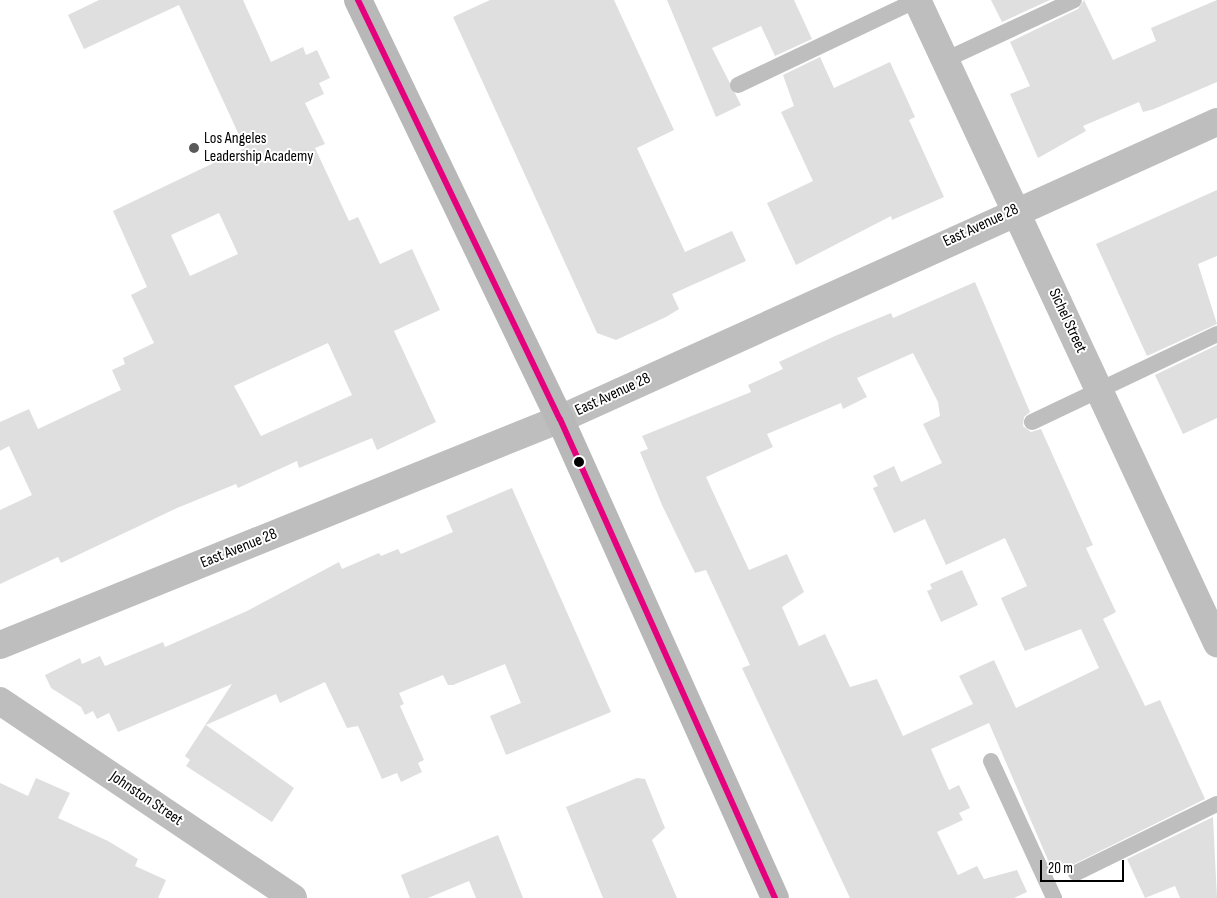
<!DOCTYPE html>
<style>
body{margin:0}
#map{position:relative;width:1217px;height:898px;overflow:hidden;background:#fff;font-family:"Sofia Sans Condensed",sans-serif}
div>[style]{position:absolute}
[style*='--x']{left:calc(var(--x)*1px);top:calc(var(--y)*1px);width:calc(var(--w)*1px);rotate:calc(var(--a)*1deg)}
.building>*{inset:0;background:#dfdfdf}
.lane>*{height:16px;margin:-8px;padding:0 8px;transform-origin:8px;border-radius:8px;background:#bebebe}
.street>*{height:28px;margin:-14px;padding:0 14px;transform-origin:14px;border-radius:14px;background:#bebebe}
.secondary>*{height:28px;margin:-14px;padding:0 14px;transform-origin:14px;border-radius:14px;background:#b8b8b8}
.bus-1>*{height:6px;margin:-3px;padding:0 3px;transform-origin:3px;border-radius:3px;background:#e5007d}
.dots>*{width:14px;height:14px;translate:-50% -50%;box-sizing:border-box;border:2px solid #fff;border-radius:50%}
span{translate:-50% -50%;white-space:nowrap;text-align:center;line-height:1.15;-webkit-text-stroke:4px #fff;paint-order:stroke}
.poi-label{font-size:16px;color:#000}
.left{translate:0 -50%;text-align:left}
.street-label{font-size:16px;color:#000}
.scale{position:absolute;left:1040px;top:860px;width:84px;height:22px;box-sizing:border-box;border:2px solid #000;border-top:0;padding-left:6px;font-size:15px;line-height:18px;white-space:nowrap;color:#000;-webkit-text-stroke:4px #fff;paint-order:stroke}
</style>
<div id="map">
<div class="building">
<i style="clip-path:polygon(evenodd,99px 0,243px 0,271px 62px,303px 47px,306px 55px,317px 50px,330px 78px,319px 83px,324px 94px,305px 103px,325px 144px,315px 148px,349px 221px,358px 217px,380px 264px,412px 249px,440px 310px,394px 331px,436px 422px,377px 450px,372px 438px,299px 468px,297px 461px,238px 488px,236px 484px,177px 508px,61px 563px,58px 557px,0 584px,0 510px,32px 495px,9px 446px,0 451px,0 422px,29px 409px,38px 429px,121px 390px,112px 370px,125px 364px,123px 358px,154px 343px,131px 295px,147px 287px,113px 211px,245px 148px,179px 5px,84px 49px,68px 15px,99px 0,219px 213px,238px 254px,190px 276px,171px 235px,219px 213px,99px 0,328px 343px,352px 395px,261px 436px,234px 386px,328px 343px)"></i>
<i style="clip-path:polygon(490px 0,614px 0,674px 130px,637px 148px,685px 252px,732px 231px,746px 261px,672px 294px,679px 309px,666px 317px,616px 340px,597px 333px,453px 17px)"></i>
<i style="clip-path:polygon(667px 0,794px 0,812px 39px,775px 56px,761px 26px,712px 48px,741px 105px,716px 117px)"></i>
<i style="clip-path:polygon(991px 0,1050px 0,1002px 22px)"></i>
<i style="clip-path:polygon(1084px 0,1113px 60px,1156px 41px,1151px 28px,1217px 0,1217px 82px,1154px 109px,1143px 112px,1139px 102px,1083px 126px,1086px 131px,1038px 158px,1010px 94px,1030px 86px,1010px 42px,1078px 9px)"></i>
<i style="clip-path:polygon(820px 57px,834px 88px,890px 62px,915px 117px,909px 120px,944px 197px,892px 220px,891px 216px,796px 265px,767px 203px,813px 181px,781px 112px,794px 106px,783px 75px)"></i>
<i style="clip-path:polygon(1217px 190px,1217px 256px,1198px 264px,1217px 324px,1147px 356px,1096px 244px)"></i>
<i style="clip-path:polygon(evenodd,975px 282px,1030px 412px,1024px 417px,1023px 426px,1031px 432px,1041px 429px,1093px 545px,1086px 548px,1116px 612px,1103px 619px,1145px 706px,1160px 700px,1205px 799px,1054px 874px,989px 723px,931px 749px,949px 790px,959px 785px,970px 808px,959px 813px,963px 820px,937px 832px,958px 875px,977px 866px,984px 879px,1017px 870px,1027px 892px,1014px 898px,850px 898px,742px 668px,750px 665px,706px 570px,695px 573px,662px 505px,640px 452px,648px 449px,642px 436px,751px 392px,748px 385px,783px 369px,779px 362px,835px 336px,891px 313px,893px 318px,975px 282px,913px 353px,938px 402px,940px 416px,923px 424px,942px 463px,901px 482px,894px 466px,873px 476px,878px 486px,873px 488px,894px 533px,925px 519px,946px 565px,1005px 538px,1027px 586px,1001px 598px,1025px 651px,1081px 629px,1099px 668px,1016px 708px,994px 660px,959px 676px,973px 704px,903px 736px,877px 679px,850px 687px,825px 634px,799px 646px,782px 607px,804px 592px,787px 554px,749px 570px,706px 477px,773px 447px,767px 434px,841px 403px,843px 409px,867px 397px,857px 378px,913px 353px)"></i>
<i style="clip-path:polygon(1217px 345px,1217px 418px,1183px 434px,1155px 375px)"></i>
<i style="clip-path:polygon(512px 488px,611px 712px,506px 755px,490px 716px,521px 703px,505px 664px,453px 685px,448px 685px,443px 675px,399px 693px,404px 704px,400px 706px,424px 760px,418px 763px,422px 772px,401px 782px,397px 773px,382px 779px,358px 726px,347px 728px,325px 682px,280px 703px,276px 694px,206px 725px,294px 788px,272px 822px,186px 766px,190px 760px,185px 756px,232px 684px,118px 732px,109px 713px,97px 719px,93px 711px,85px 715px,81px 707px,51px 688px,45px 675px,80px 658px,82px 664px,100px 656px,105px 666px,163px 642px,165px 647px,247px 611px,339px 562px,342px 569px,379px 553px,381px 556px,398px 549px,401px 554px,453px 532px,446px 516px)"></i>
<i style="clip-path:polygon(962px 570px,978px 605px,941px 622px,927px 591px,932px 589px,930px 584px)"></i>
<i style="clip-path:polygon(36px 778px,70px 793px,58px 818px,108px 841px,138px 859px,135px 866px,166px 880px,158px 898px,0 898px,0 783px,28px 796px)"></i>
<i style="clip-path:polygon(637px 778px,645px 779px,665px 828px,652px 840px,677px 898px,603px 898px,566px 807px)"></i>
<i style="clip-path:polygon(1213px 817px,1217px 898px,1180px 898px,1175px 886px,1145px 898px,1127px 859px)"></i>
<i style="clip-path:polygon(498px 835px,523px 898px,476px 898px,469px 881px,428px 898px,410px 898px,401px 875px)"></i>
</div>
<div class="lane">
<i style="--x:945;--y:60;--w:142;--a:-24.9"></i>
<i style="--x:738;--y:85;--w:198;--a:-25.4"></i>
<i style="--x:1032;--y:422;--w:205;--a:-25.4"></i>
<i style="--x:991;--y:761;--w:151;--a:65.3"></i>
<i style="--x:1076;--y:873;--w:157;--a:-26.1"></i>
</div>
<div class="street">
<i style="--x:917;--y:0;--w:710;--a:64.99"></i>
<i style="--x:0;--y:645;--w:604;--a:-21.98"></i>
<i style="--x:560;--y:419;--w:721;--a:-24.33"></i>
<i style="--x:0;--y:701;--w:353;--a:33.9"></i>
</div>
<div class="secondary">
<i style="--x:358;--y:0;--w:465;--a:64.3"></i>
<i style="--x:560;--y:419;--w:525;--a:65.83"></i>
</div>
<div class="bus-1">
<i style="--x:358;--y:0;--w:465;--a:64.3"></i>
<i style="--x:560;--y:419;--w:525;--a:65.83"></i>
</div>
<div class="dots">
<i style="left:194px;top:148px;background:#595959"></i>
<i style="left:579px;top:462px;background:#000"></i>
</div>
<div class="poi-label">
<span class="left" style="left:204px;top:148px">Los Angeles<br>Leadership Academy</span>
</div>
<div class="street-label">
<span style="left:981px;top:226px;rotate:-25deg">East Avenue 28</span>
<span style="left:1067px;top:321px;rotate:65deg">Sichel Street</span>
<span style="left:613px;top:395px;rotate:-25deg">East Avenue 28</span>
<span style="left:239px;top:549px;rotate:-22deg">East Avenue 28</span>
<span style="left:146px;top:799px;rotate:34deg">Johnston Street</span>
</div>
<div class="scale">20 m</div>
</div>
